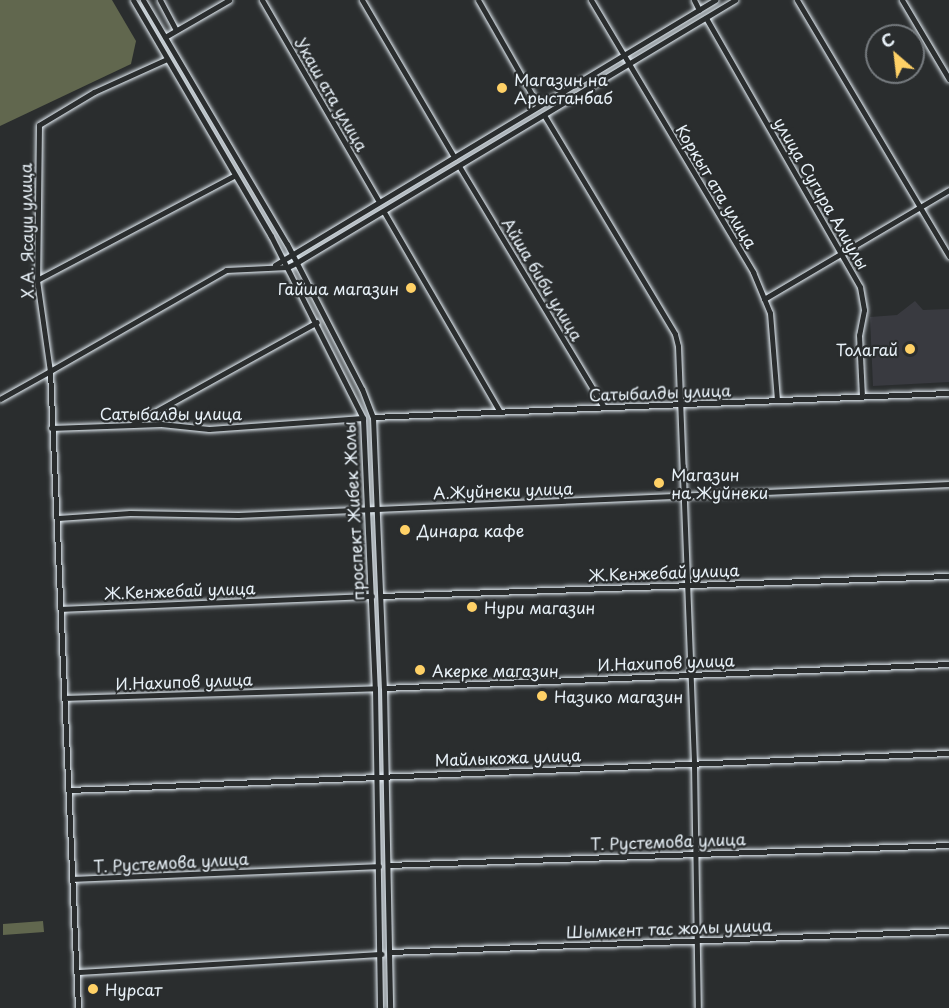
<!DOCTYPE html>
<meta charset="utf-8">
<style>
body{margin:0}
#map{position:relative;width:949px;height:1008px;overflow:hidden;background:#2a2d2e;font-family:"Playpen Sans",sans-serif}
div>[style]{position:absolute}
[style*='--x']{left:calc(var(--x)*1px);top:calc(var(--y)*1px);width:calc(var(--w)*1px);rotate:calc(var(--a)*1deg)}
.built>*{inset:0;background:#393a40}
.green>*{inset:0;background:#61674e}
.roads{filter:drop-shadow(0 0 2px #e8f1f8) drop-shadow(0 0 2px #e8f1f8)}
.minor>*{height:5px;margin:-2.5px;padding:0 2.5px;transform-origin:2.5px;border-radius:2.5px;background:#2a2d2e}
.dots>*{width:16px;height:16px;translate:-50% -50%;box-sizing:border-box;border:3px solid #2a2d2e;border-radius:50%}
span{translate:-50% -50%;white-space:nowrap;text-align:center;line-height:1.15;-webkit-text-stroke:4.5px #2a2d2e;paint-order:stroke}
.poi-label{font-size:16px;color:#e8f1f8}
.left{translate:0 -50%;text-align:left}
.right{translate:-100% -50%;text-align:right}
.street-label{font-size:16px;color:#e8f1f8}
.north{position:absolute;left:865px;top:24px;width:60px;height:60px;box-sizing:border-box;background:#2a2d2e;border:2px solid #767b7f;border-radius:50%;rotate:332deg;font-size:16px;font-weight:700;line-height:24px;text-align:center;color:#e8f1f8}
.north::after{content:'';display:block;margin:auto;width:21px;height:27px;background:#ffd166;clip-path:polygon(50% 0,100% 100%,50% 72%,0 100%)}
</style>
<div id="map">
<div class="built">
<i style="clip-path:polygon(915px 301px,923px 310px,949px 309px,949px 382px,873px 386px,870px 317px,897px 315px)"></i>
</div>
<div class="green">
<i style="clip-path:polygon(0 0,112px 0,136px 41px,131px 64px,0 126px)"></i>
<i style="clip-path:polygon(43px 921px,44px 932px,3px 935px,3px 924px)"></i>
</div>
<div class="roads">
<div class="minor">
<i style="--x:133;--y:0;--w:273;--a:59.7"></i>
<i style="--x:271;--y:236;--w:204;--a:63.2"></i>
<i style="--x:363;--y:418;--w:270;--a:87.5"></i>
<i style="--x:375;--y:688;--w:320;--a:89.1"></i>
<i style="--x:143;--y:0;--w:283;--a:59.5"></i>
<i style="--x:287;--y:244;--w:163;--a:62.7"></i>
<i style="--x:362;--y:389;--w:30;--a:69"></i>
<i style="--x:373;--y:417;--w:271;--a:87.7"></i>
<i style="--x:384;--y:688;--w:320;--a:88.9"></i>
<i style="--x:160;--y:0;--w:34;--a:62"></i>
<i style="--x:262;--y:0;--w:233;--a:59.9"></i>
<i style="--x:362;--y:0;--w:182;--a:59.6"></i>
<i style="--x:478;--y:0;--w:121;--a:60.3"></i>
<i style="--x:591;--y:0;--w:317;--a:59.2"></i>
<i style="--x:753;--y:272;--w:44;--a:67.5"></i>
<i style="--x:770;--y:313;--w:87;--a:85.4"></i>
<i style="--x:694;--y:0;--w:11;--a:63"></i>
<i style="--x:797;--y:0;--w:298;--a:59.3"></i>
<i style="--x:902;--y:0;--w:92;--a:59.3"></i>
<i style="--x:706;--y:18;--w:310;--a:60.2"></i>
<i style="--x:860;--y:287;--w:23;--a:80"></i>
<i style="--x:864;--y:310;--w:25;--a:101"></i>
<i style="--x:859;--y:335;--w:61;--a:87.2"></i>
<i style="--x:165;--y:37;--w:74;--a:-30"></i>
<i style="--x:167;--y:59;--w:80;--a:155.7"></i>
<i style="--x:94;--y:92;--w:64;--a:149"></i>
<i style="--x:39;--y:125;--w:155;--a:90.7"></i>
<i style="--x:37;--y:280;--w:92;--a:81.9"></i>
<i style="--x:50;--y:371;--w:203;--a:-29.8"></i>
<i style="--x:226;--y:270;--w:62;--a:-2.8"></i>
<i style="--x:288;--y:267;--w:9;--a:-27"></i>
<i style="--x:296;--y:263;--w:512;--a:-30.93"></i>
<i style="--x:544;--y:115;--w:255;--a:59.1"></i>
<i style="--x:675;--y:334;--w:12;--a:76"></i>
<i style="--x:678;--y:346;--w:418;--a:87.8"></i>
<i style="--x:694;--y:764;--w:244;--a:89.1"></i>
<i style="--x:459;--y:166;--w:281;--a:59"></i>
<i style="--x:384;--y:212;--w:231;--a:59.9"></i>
<i style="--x:275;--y:265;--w:514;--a:-31.06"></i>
<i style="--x:37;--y:280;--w:224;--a:-27.9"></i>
<i style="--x:764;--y:299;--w:215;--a:-30.5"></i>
<i style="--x:0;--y:399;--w:57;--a:-29.2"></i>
<i style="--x:50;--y:371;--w:638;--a:87.48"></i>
<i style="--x:373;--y:417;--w:576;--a:-2.39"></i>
<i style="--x:133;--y:424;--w:210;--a:-29"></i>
<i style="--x:51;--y:428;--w:110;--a:-2.1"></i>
<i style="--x:161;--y:424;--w:48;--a:5.9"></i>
<i style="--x:209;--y:429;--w:154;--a:-4.1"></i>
<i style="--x:58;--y:518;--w:72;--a:-4"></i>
<i style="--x:130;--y:513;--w:108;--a:1.1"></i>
<i style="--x:238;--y:515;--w:712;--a:-2.5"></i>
<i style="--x:381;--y:596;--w:568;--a:-2.02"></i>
<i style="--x:61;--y:609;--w:311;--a:-2.4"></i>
<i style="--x:384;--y:688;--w:566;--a:-2.43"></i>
<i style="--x:65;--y:698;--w:310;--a:-1.8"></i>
<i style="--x:69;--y:790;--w:881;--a:-2.41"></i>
<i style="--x:388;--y:865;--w:561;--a:-2.04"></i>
<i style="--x:73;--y:879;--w:306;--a:-2.4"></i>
<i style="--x:390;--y:952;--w:559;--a:-2.15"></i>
<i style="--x:77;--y:972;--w:305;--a:-3.4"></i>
</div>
</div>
<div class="dots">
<i style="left:502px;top:88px;background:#ffd166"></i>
<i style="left:411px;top:288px;background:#ffd166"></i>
<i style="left:910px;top:349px;background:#ffd166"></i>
<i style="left:659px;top:483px;background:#ffd166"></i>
<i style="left:405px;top:530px;background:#ffd166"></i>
<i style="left:472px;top:607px;background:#ffd166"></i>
<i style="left:420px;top:670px;background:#ffd166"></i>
<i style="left:542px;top:696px;background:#ffd166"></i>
<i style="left:93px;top:989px;background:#ffd166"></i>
</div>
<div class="poi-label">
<span class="left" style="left:514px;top:88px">Магазин на<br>Арыстанбаб</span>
<span class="right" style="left:399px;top:288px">Гайша магазин</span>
<span class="right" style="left:898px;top:349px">Толагай</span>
<span class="left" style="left:671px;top:483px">Магазин<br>на Жуйнеки</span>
<span class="left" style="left:417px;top:530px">Динара кафе</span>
<span class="left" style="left:484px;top:607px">Нури магазин</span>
<span class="left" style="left:432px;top:670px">Акерке магазин</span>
<span class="left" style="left:554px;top:696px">Назико магазин</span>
<span class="left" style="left:105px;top:989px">Нурсат</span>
</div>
<div class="street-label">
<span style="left:332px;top:94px;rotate:60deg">Укаш ата улица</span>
<span style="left:717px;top:186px;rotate:59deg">Коркыт ата улица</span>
<span style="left:822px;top:193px;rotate:60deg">улица Сугира Алиулы</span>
<span style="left:26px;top:231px;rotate:-91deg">Х.А. Ясауи улица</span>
<span style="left:543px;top:279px;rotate:59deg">Айша биби улица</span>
<span style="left:660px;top:392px;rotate:-2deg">Сатыбалды улица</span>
<span style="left:171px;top:413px">Сатыбалды улица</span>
<span style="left:503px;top:490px;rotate:-2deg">А.Жуйнеки улица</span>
<span style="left:353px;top:511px;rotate:-93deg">проспект Жибек Жолы</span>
<span style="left:664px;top:572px;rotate:-2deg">Ж.Кенжебай улица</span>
<span style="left:180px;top:590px;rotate:-2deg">Ж.Кенжебай улица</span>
<span style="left:666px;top:662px;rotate:-2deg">И.Нахипов улица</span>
<span style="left:184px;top:681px;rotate:-2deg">И.Нахипов улица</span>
<span style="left:508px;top:757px;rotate:-2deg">Майлыкожа улица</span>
<span style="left:668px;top:841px;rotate:-2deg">Т. Рустемова улица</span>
<span style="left:171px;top:862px;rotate:-3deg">Т. Рустемова улица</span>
<span style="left:669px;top:928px;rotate:-2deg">Шымкент тас жолы улица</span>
</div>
<div class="north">С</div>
</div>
